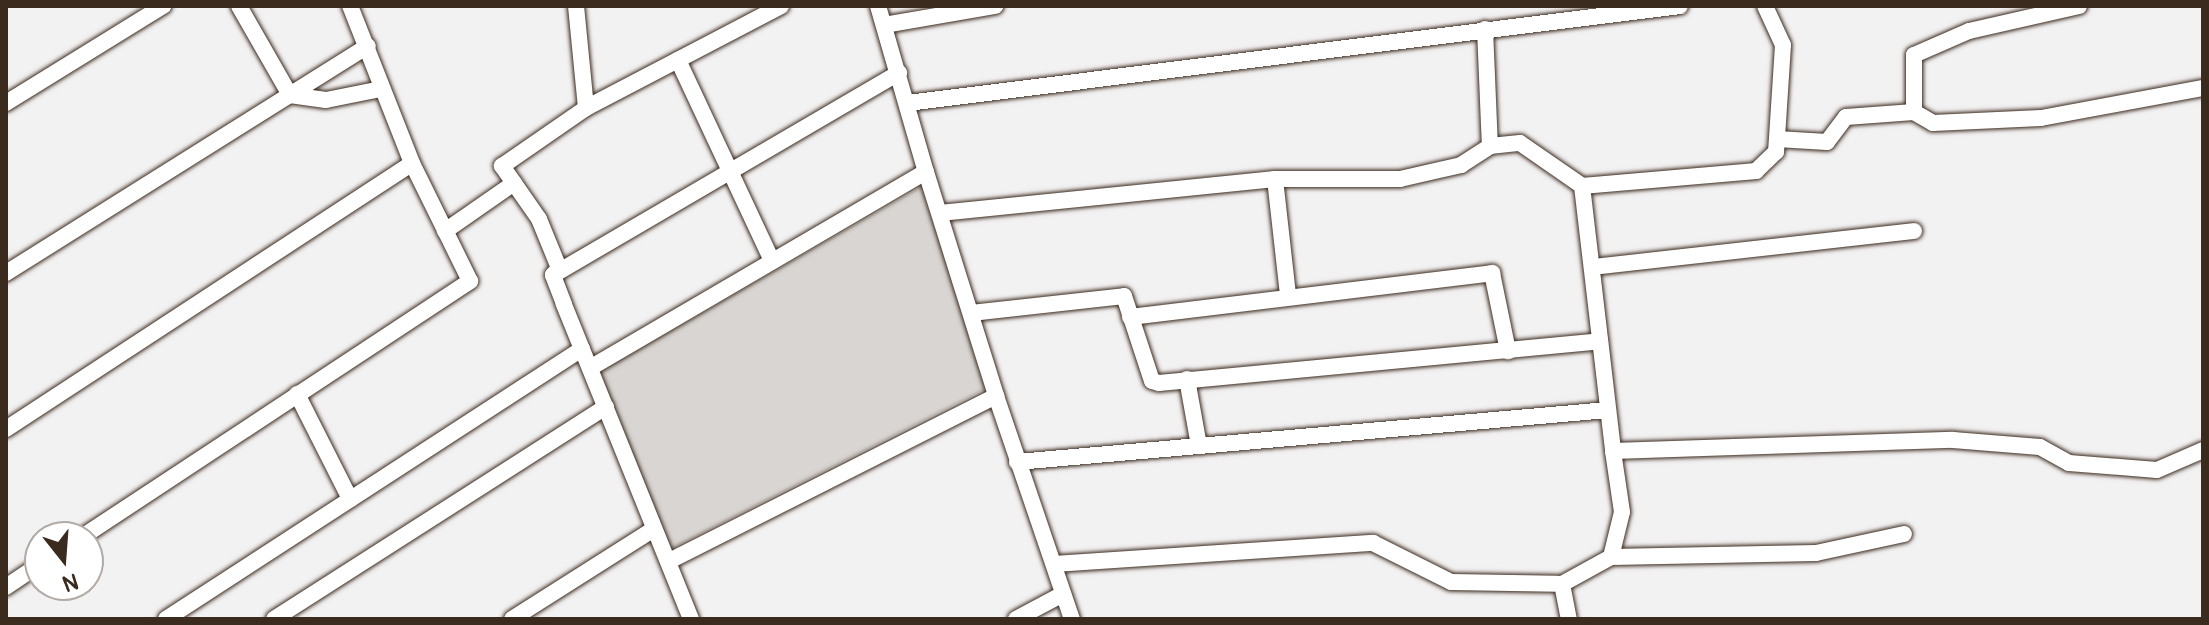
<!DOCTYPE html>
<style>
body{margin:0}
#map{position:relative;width:2209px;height:625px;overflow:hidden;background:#f3f2f2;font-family:Pangolin,sans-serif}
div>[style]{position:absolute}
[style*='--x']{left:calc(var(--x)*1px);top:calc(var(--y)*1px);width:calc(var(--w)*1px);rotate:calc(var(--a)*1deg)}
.green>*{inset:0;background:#d8d5d2}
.roads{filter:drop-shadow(0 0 2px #3b2a1e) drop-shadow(0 0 2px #3b2a1e)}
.minor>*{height:16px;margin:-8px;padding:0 8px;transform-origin:8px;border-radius:8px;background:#fff}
span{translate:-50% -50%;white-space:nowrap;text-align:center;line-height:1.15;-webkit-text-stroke:6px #fff;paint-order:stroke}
.frame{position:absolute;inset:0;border:8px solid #3b2a1e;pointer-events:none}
.north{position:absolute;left:24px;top:521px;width:80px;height:80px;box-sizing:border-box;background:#fff;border:2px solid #b1aaa5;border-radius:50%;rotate:163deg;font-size:22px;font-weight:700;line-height:32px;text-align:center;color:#3b2a1e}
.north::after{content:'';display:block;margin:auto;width:28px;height:36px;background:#3b2a1e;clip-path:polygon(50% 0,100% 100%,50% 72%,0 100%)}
</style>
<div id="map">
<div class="green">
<i style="clip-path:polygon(926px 184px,987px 388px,670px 549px,598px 373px)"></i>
</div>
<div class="roads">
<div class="minor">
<i style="--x:239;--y:6;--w:103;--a:60.2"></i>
<i style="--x:290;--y:95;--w:36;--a:8"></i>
<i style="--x:326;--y:100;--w:56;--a:-11.3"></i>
<i style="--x:576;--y:6;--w:102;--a:84.4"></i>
<i style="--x:878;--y:6;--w:173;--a:73.9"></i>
<i style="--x:1765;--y:6;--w:43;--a:65.2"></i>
<i style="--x:1783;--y:45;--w:94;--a:93.7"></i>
<i style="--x:884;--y:25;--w:113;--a:-9.7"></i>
<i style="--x:1485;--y:29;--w:117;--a:87.6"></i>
<i style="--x:678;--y:60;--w:222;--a:64.9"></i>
<i style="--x:6;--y:103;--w:185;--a:-31.7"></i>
<i style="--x:908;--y:103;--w:778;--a:-7.16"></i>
<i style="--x:1914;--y:112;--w:22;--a:30"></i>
<i style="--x:1933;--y:123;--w:108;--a:-2.7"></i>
<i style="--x:2041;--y:118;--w:165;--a:-10.5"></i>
<i style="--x:1275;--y:179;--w:116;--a:83.6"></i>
<i style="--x:1582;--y:186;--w:267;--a:83.3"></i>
<i style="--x:1613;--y:451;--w:340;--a:-1.9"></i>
<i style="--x:1953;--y:440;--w:87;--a:4.6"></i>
<i style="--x:2040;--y:447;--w:33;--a:29"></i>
<i style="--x:2069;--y:463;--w:88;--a:4.5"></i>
<i style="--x:2157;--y:470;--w:50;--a:-23.5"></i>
<i style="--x:940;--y:213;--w:337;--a:-5.8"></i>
<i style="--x:1275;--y:179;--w:125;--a:0"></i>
<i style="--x:1400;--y:179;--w:63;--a:-12.9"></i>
<i style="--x:1461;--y:165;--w:35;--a:-33"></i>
<i style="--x:1490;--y:146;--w:30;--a:-6"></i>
<i style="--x:1520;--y:143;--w:75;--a:34.7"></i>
<i style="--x:1582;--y:186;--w:175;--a:-4.9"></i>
<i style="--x:1756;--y:171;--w:28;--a:-44"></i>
<i style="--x:1776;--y:152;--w:13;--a:-86"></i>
<i style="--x:1777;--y:139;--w:50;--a:3.4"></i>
<i style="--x:1827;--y:142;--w:31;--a:-53"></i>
<i style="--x:1846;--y:117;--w:68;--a:-4.2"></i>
<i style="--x:1914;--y:112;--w:57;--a:-90"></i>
<i style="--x:1914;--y:55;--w:60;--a:-23.6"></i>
<i style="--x:1969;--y:31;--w:113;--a:-12.8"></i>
<i style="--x:445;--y:231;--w:84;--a:-34.8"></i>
<i style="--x:1593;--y:267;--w:323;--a:-6.4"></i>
<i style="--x:6;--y:273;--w:427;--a:-32.1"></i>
<i style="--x:553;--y:275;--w:401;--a:-30.3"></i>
<i style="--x:971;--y:313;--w:154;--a:-6.3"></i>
<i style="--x:1124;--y:296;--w:89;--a:71.8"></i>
<i style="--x:1152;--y:381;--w:7;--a:16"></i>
<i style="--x:1159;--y:383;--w:443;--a:-5.4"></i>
<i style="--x:1130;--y:317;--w:365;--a:-6.9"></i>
<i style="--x:1492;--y:273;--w:80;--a:78.4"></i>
<i style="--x:590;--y:368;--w:389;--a:-30.3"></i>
<i style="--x:926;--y:172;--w:235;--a:72.6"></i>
<i style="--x:996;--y:396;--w:365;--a:153.2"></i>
<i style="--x:1187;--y:379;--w:68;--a:79.8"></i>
<i style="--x:297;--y:394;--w:118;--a:63.2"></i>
<i style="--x:996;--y:396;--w:236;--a:71.2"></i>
<i style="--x:6;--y:429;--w:485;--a:-33.2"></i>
<i style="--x:1017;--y:462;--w:593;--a:-5.03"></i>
<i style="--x:82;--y:537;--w:465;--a:-33.4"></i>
<i style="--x:470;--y:281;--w:131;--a:-116.2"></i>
<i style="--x:412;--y:163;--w:169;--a:-111.5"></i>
<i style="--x:1611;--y:557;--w:205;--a:-1.1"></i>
<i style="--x:1816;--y:553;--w:90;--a:-12.2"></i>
<i style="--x:1054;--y:564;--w:320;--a:-3.8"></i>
<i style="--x:1373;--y:543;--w:87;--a:26.6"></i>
<i style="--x:1451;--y:582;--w:111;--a:1"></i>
<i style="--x:1562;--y:584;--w:36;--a:79"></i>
<i style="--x:1562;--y:584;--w:56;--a:-28.9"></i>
<i style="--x:1611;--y:557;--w:46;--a:-76.3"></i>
<i style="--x:1622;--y:512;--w:62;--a:-98.4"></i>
<i style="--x:6;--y:587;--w:41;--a:-34.1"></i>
<i style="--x:166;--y:619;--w:496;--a:-33"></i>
<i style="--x:274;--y:619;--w:394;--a:-32.6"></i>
<i style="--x:512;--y:619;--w:168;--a:-32.4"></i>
<i style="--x:691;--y:619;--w:340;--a:-112"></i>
<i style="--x:564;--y:304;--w:31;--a:-111"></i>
<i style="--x:553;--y:275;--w:9;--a:-49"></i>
<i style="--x:559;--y:268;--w:53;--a:-112.2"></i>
<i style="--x:539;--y:219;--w:65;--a:-124.9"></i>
<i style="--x:502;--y:166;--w:102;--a:-34.6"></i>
<i style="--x:586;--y:108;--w:220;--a:-27.6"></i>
<i style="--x:1016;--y:619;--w:53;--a:-28"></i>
</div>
</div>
<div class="frame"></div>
<div class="north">N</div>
</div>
